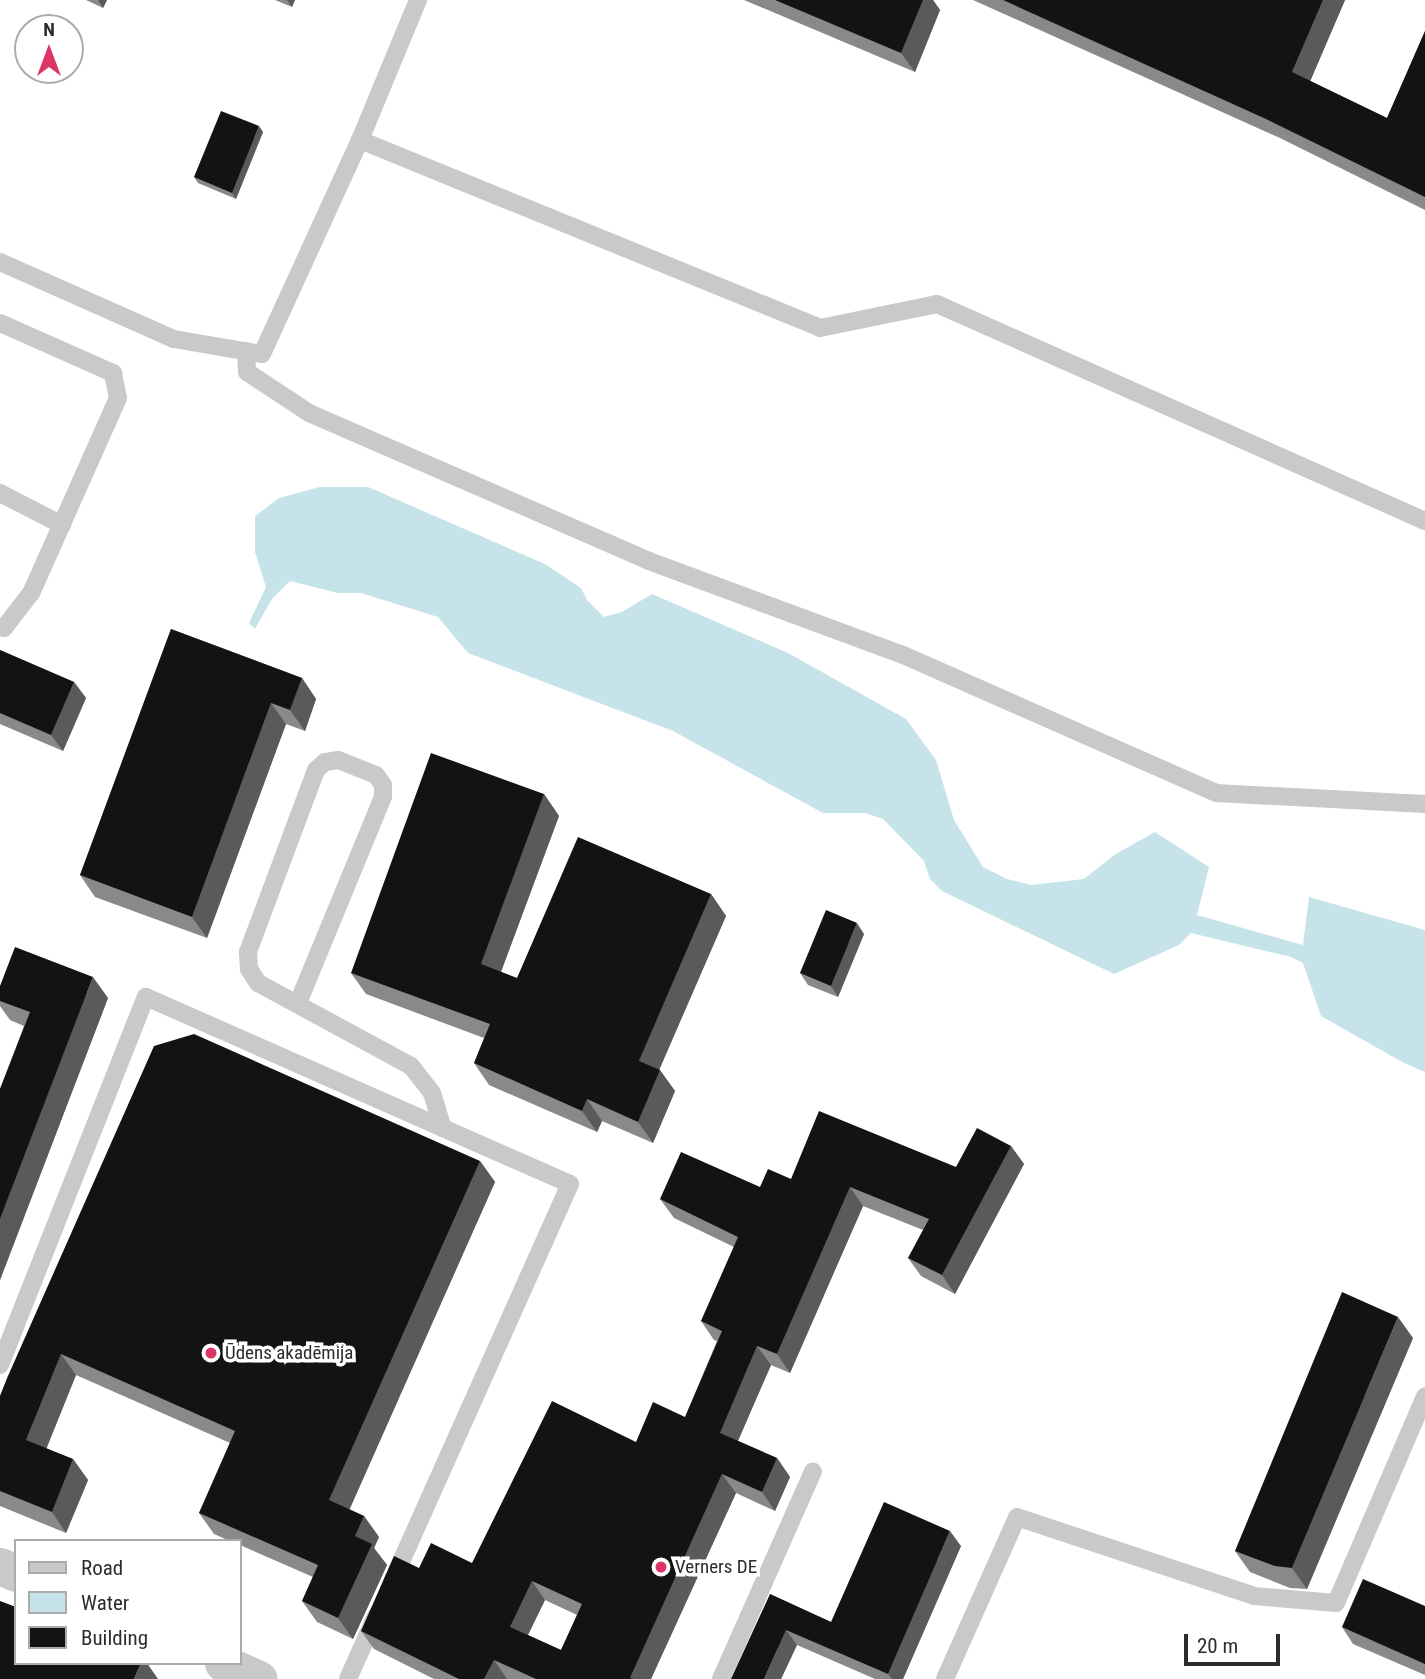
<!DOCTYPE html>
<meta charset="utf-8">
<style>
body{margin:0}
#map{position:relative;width:1425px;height:1679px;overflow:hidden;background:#fff;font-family:"Roboto Condensed",sans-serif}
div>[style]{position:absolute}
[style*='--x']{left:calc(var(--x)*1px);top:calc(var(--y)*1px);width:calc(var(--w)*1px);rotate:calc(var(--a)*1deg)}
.water>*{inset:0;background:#c6e3e9}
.service>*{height:18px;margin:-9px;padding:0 9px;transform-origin:9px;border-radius:9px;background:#c9c9c9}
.minor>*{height:37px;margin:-18.5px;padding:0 18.5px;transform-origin:18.5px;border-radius:18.5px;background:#c9c9c9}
.wall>*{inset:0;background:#898989}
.shaded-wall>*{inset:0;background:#5a5a5a}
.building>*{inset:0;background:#131313}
.dots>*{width:19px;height:19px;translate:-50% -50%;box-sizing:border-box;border:4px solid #fff;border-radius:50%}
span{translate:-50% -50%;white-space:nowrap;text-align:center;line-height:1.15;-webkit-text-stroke:7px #fff;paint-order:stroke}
.poi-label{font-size:19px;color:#2c2c2c}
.left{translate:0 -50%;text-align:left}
.legend{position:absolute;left:14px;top:1539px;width:228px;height:126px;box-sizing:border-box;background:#fff;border:2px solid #ababab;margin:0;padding:9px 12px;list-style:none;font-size:21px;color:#2c2c2c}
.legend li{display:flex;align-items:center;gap:14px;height:35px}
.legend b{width:35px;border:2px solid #ababab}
.north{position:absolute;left:14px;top:14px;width:70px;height:70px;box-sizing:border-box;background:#fff;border:2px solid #ababab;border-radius:50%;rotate:0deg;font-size:19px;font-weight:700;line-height:28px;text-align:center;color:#2c2c2c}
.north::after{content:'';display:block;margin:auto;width:24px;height:32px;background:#dd3466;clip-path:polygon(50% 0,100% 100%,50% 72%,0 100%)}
.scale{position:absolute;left:1184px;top:1634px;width:96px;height:32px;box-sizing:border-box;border:4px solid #2c2c2c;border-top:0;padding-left:9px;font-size:21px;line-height:24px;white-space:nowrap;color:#2c2c2c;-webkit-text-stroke:5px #fff;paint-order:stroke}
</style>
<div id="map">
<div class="water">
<i style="clip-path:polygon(320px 487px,368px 487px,545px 564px,581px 588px,587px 600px,604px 617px,622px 612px,652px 594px,788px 653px,906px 719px,936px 760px,954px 820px,983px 867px,1007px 879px,1031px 885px,1084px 879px,1114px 855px,1155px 832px,1209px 867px,1197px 915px,1303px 945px,1309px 897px,1425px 930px,1425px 1072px,1404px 1063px,1321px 1016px,1303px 963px,1291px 957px,1191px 933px,1179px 945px,1114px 974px,942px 891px,930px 879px,924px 861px,883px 819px,865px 813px,823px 813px,673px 731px,468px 653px,438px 617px,361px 593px,338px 593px,290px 581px,272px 599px,255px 629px,249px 623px,266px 587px,255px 552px,255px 516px,279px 498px)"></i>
</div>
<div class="service">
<i style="--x:360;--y:140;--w:497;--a:22.2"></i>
<i style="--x:820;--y:328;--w:119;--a:-11.6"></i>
<i style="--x:937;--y:304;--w:534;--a:23.97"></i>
<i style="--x:0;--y:262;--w:190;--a:23.9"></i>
<i style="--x:174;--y:339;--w:89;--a:9.7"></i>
<i style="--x:262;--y:354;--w:235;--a:-65.4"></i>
<i style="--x:360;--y:140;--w:152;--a:-67.5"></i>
<i style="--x:0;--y:323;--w:124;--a:23.9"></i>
<i style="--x:113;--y:373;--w:25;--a:79"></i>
<i style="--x:118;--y:398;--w:214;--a:114"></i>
<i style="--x:31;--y:593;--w:44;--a:127.6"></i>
<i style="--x:4;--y:628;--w:4;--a:-166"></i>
<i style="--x:246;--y:351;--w:21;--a:87"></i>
<i style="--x:247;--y:372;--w:74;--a:33.5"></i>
<i style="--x:309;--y:413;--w:371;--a:23.5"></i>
<i style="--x:649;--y:561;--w:269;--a:20.3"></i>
<i style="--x:901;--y:654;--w:344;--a:23.8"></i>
<i style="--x:1216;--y:793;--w:209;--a:3"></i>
<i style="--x:0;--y:493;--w:70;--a:27.3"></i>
<i style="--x:298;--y:1003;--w:223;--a:-67.6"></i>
<i style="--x:383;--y:797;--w:12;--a:-90"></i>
<i style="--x:383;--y:785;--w:12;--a:-125"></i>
<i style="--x:376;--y:775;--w:41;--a:-158.5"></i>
<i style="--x:338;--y:760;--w:13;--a:171"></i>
<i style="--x:325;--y:762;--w:12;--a:138"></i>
<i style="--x:316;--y:770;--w:194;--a:110.5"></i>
<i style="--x:248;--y:952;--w:17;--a:87"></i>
<i style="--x:249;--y:969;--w:17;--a:57"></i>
<i style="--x:258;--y:983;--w:174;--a:28.5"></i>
<i style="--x:411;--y:1066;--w:34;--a:52"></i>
<i style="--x:432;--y:1093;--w:37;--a:73"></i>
<i style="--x:0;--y:1365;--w:396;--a:-68.4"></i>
<i style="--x:146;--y:997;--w:463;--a:23.8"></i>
<i style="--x:570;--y:1184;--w:435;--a:114.1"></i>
<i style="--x:348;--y:1679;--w:69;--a:-66"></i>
<i style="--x:721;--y:1679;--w:227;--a:-66.1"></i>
<i style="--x:945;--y:1679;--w:177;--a:-66"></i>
<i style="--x:1017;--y:1517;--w:250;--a:18.4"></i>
<i style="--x:1254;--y:1596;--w:82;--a:4.9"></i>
<i style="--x:1336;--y:1603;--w:225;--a:-66.7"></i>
</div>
<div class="minor">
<i style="--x:0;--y:1566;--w:17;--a:24"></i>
<i style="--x:223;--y:1663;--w:39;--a:24"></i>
</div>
<div class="wall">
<i style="clip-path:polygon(86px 0,107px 0,103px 8px)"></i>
<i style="clip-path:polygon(275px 0,295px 0,292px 7px)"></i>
<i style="clip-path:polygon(744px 0,933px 0,940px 10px,915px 72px)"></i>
<i style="clip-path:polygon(973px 0,1345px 0,1310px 81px,1387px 118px,1425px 31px,1425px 210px,1280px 138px)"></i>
<i style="clip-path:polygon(263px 132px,236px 199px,198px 183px,194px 177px)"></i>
<i style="clip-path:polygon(171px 629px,302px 678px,316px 699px,305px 731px,286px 724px,207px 938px,95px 897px,80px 875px)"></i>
<i style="clip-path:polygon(0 650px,74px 682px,86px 698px,63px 751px,0 724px)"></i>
<i style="clip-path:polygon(544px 794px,559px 816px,501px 972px,517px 978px,711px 894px,726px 916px,659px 1069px,675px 1091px,653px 1143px,602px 1121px,597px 1132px,489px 1085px,474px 1063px,484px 1038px,366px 994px,351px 973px)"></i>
<i style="clip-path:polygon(864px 934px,838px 997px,808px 985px,800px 973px)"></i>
<i style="clip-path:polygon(0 986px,108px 998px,0 1280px,0 1089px,24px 1026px,10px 1020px,0 1006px)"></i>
<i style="clip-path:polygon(evenodd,1011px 1146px,1024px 1164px,955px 1294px,921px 1276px,908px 1258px,923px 1230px,863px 1206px,790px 1373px,771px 1365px,738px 1441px,777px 1458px,790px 1477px,775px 1511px,736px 1493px,651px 1679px,434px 1679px,374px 1649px,361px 1631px,419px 1568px,472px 1563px,636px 1442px,685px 1417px,717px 1341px,714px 1340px,701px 1321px,734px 1247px,674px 1218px,660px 1199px,760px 1187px,791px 1179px,956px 1167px,1011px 1146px,545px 1600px,577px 1615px,561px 1650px,528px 1635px,545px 1600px)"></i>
<i style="clip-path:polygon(480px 1161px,495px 1182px,349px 1509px,364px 1516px,379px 1537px,374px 1548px,387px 1565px,353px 1639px,317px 1622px,302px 1601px,313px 1577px,240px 1545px,240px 1541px,230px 1541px,214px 1534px,199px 1513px,230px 1443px,76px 1375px,46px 1449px,73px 1459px,88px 1480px,66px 1533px,0 1506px,0 1396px,8px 1376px)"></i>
<i style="clip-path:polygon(1413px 1338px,1307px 1589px,1290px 1588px,1250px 1572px,1235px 1551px)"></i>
<i style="clip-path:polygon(961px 1546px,903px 1679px,875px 1679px,797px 1645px,781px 1679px,770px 1594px,831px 1622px)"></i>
<i style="clip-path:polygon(1425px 1606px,1425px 1675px,1353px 1644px,1342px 1627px)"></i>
</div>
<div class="shaded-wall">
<i style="clip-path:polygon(98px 0,107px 0,103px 8px)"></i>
<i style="clip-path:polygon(287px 0,295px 0,292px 7px)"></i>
<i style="clip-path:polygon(923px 0,933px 0,940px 10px,915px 72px,901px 53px)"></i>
<i style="clip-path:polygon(1323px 0,1345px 0,1306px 91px,1292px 72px)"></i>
<i style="clip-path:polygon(259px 126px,263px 132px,236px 199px,232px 193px)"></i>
<i style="clip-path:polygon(302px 678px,316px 699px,305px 731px,290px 710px)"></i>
<i style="clip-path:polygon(74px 682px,86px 698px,63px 751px,51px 735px)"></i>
<i style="clip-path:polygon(271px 703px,286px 724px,207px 938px,192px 917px)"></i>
<i style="clip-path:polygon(544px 794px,559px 816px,496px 985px,481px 964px)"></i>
<i style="clip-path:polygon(711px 894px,726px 916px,654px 1082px,639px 1061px)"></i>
<i style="clip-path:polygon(857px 923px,864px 934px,838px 997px,831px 986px)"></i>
<i style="clip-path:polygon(93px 977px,108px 998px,0 1280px,0 1219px)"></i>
<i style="clip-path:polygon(660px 1070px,675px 1091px,653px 1143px,638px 1122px)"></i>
<i style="clip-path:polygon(587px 1099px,602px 1121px,597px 1132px,582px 1111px)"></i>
<i style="clip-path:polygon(1011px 1146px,1024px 1164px,955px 1294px,942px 1275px)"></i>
<i style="clip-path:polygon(480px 1161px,495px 1182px,344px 1522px,329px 1500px)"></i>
<i style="clip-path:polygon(850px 1187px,863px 1206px,790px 1373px,777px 1354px)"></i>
<i style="clip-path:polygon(1398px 1317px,1413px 1338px,1307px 1589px,1292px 1568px)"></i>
<i style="clip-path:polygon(757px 1346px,771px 1365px,733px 1452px,720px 1433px)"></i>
<i style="clip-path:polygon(61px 1354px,76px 1375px,41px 1462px,26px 1440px)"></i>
<i style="clip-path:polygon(777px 1458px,790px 1477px,775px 1511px,762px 1492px)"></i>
<i style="clip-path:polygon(73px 1459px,88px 1480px,66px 1533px,52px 1512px)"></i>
<i style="clip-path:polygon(722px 1474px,736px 1493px,651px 1679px,631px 1679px,630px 1678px)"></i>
<i style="clip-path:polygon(364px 1516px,379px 1537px,374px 1548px,387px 1565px,353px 1639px,338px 1618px,355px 1536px)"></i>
<i style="clip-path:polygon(950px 1531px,961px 1546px,903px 1679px,892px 1679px,888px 1674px)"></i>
<i style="clip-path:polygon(532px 1581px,545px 1600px,523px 1645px,510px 1627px)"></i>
<i style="clip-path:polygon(786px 1630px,797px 1645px,781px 1679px,764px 1679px)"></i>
<i style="clip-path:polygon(494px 1660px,507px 1679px,484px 1679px)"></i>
<i style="clip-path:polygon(141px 1663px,147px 1663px,158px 1679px,134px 1679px)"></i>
</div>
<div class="building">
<i style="clip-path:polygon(775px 0,923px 0,901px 53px)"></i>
<i style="clip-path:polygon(1003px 0,1323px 0,1292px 72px,1387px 118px,1425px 31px,1425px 197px,1266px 119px)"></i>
<i style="clip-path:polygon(221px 111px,259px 126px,232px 193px,194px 177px)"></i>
<i style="clip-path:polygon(171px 629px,302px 678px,290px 710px,271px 703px,192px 917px,80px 875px)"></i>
<i style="clip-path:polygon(0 650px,74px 682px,51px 735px,0 713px)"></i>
<i style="clip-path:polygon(431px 753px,544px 794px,481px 964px,517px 978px,578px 837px,711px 894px,639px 1061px,660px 1070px,638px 1122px,587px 1099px,582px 1111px,474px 1063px,490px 1024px,351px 973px)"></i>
<i style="clip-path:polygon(826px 910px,857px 923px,831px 986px,800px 973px)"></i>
<i style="clip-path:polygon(15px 947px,93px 977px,0 1219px,0 1089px,30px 1012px,0 1001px,0 986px)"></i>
<i style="clip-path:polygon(194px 1034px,480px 1161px,329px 1500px,364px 1516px,355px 1536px,372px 1544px,338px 1618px,302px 1601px,318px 1565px,199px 1513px,235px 1431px,61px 1354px,26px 1440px,73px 1459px,52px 1512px,0 1491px,0 1396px,8px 1376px,154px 1046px)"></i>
<i style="clip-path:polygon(evenodd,819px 1111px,956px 1167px,977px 1128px,1011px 1146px,942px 1275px,908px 1258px,929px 1219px,850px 1187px,777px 1354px,757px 1346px,720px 1433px,777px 1458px,762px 1492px,722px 1474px,630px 1678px,633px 1679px,536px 1679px,494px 1660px,484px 1679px,459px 1679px,361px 1631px,394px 1556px,419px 1568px,431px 1543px,472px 1563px,552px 1401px,636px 1442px,653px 1402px,685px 1417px,722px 1331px,701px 1321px,738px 1237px,660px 1199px,681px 1152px,760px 1187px,768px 1169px,791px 1179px,819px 1111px,532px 1581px,582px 1604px,561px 1650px,510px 1627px,532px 1581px)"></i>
<i style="clip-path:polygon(1342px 1292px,1398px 1317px,1292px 1568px,1275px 1566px,1235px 1551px)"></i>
<i style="clip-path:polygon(884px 1502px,950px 1531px,888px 1674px,786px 1630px,764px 1679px,731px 1679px,770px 1594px,831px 1622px)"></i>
<i style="clip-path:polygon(1363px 1579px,1425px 1606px,1425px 1664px,1342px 1627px)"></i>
<i style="clip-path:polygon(0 1601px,16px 1607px,16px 1663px,141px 1663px,134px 1679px,0 1679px)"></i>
</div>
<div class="dots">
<i style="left:211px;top:1353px;background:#dd3466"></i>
<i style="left:661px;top:1567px;background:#dd3466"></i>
</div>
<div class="poi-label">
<span class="left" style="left:225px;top:1353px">Ūdens akadēmija</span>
<span class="left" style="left:675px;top:1567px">Verners DE</span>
</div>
<ul class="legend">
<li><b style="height:9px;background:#c9c9c9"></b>Road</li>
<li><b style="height:19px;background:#c6e3e9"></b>Water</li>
<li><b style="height:19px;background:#131313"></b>Building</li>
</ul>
<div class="north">N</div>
<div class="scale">20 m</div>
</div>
